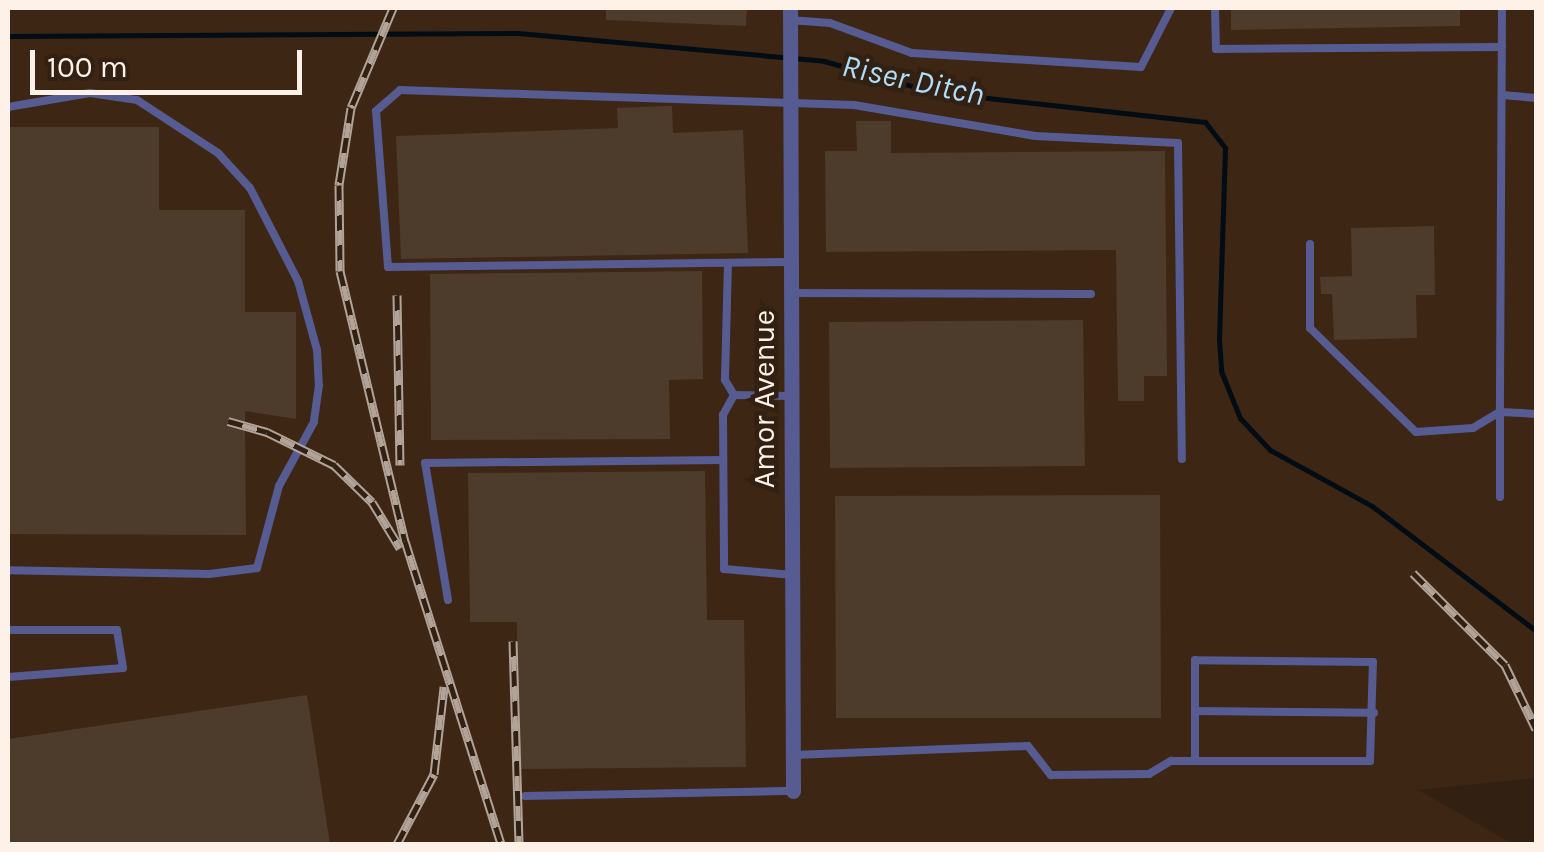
<!DOCTYPE html>
<style>
body{margin:0}
#map{position:relative;width:1544px;height:852px;overflow:hidden;background:#322112;font-family:Karla,sans-serif}
div>[style]{position:absolute}
[style*='--x']{left:calc(var(--x)*1px);top:calc(var(--y)*1px);width:calc(var(--w)*1px);rotate:calc(var(--a)*1deg)}
.built>*{inset:0;background:#3d2613}
.stream>*{height:5px;margin:-2.5px;padding:0 2.5px;transform-origin:2.5px;border-radius:2.5px;background:#020c14}
.building>*{inset:0;background:#4d3b2b}
.lane>*{height:8px;margin:-4px;padding:0 4px;transform-origin:4px;border-radius:4px;background:#565c91}
.street>*{height:15px;margin:-7.5px;padding:0 7.5px;transform-origin:7.5px;border-radius:7.5px;background:#565c91}
.rail>*{height:9px;margin-top:-4.5px;transform-origin:0;background:repeating-linear-gradient(90deg,#322112 0 15px,#b1a398 0 30px);box-sizing:border-box;border-block:2px solid #b1a398}
span{translate:-50% -50%;white-space:nowrap;text-align:center;line-height:1.15;-webkit-text-stroke:9px #322112;paint-order:stroke}
.street-label{font-size:30px;color:#fdf1e8}
.water-label{font-size:32px;color:#afdefb;font-style:italic}
.frame{position:absolute;inset:0;border:10px solid #fdf1e8;pointer-events:none}
.scale{position:absolute;left:30px;top:50px;width:272px;height:45px;box-sizing:border-box;border:5px solid #fdf1e8;border-top:0;padding-left:12px;font-size:30px;line-height:35px;white-space:nowrap;color:#fdf1e8;-webkit-text-stroke:8px #322112;paint-order:stroke}
</style>
<div id="map">
<div class="built">
<i style="clip-path:polygon(8px 8px,1536px 8px,1536px 778px,1418px 790px,1513px 844px,8px 844px)"></i>
</div>
<div class="stream">
<i style="--x:8;--y:36;--w:510;--a:-0.34"></i>
<i style="--x:518;--y:33;--w:307;--a:5.2"></i>
<i style="--x:824;--y:61;--w:113;--a:15.9"></i>
<i style="--x:933;--y:92;--w:274;--a:6.3"></i>
<i style="--x:1205;--y:122;--w:33;--a:52"></i>
<i style="--x:1225;--y:148;--w:191;--a:91.8"></i>
<i style="--x:1219;--y:339;--w:32;--a:86"></i>
<i style="--x:1221;--y:371;--w:51;--a:68"></i>
<i style="--x:1240;--y:418;--w:44;--a:46.8"></i>
<i style="--x:1270;--y:450;--w:116;--a:28.8"></i>
<i style="--x:1372;--y:506;--w:206;--a:37.3"></i>
</div>
<div class="building">
<i style="clip-path:polygon(606px 8px,747px 8px,746px 26px,606px 20px)"></i>
<i style="clip-path:polygon(1231px 8px,1460px 8px,1460px 26px,1231px 30px)"></i>
<i style="clip-path:polygon(664px 106px,672px 106px,673px 133px,743px 130px,748px 253px,401px 259px,396px 136px,618px 128px,617px 108px)"></i>
<i style="clip-path:polygon(856px 121px,891px 121px,891px 153px,1165px 151px,1167px 376px,1144px 376px,1144px 401px,1118px 401px,1116px 250px,826px 252px,825px 151px,857px 151px)"></i>
<i style="clip-path:polygon(8px 127px,159px 127px,159px 210px,245px 210px,245px 312px,296px 312px,296px 419px,245px 411px,246px 535px,8px 534px)"></i>
<i style="clip-path:polygon(1434px 226px,1435px 295px,1416px 295px,1417px 338px,1334px 340px,1332px 294px,1321px 294px,1320px 277px,1352px 276px,1351px 228px)"></i>
<i style="clip-path:polygon(702px 271px,703px 379px,669px 380px,670px 439px,431px 440px,430px 274px)"></i>
<i style="clip-path:polygon(1083px 320px,1085px 466px,830px 468px,829px 322px)"></i>
<i style="clip-path:polygon(705px 471px,707px 620px,744px 620px,746px 767px,518px 769px,517px 622px,470px 622px,468px 473px)"></i>
<i style="clip-path:polygon(1160px 495px,1161px 718px,836px 718px,835px 496px)"></i>
<i style="clip-path:polygon(307px 695px,330px 844px,8px 844px,8px 739px)"></i>
</div>
<div class="lane">
<i style="--x:1215;--y:8;--w:41;--a:88.6"></i>
<i style="--x:1216;--y:49;--w:286;--a:-0.4"></i>
<i style="--x:1502;--y:8;--w:404;--a:90.3"></i>
<i style="--x:1500;--y:412;--w:36;--a:3"></i>
<i style="--x:790;--y:20;--w:40;--a:4.3"></i>
<i style="--x:830;--y:23;--w:87;--a:20.1"></i>
<i style="--x:912;--y:53;--w:229;--a:3.5"></i>
<i style="--x:1141;--y:67;--w:66;--a:-63"></i>
<i style="--x:1502;--y:95;--w:34;--a:5"></i>
<i style="--x:8;--y:107;--w:83;--a:-9.7"></i>
<i style="--x:90;--y:93;--w:48;--a:8.5"></i>
<i style="--x:137;--y:100;--w:97;--a:33.2"></i>
<i style="--x:218;--y:153;--w:47;--a:47.6"></i>
<i style="--x:250;--y:188;--w:105;--a:62.7"></i>
<i style="--x:298;--y:281;--w:72;--a:74.6"></i>
<i style="--x:317;--y:350;--w:35;--a:87"></i>
<i style="--x:319;--y:385;--w:37;--a:98"></i>
<i style="--x:314;--y:422;--w:73;--a:118.7"></i>
<i style="--x:279;--y:486;--w:85;--a:105"></i>
<i style="--x:257;--y:568;--w:48;--a:172.9"></i>
<i style="--x:209;--y:574;--w:201;--a:-178.9"></i>
<i style="--x:1310;--y:244;--w:84;--a:90"></i>
<i style="--x:1310;--y:328;--w:148;--a:44.5"></i>
<i style="--x:1416;--y:432;--w:57;--a:-4"></i>
<i style="--x:1473;--y:428;--w:31;--a:-31"></i>
<i style="--x:1500;--y:412;--w:85;--a:90"></i>
<i style="--x:791;--y:262;--w:403;--a:179.3"></i>
<i style="--x:388;--y:267;--w:156;--a:-94.4"></i>
<i style="--x:376;--y:111;--w:32;--a:-41"></i>
<i style="--x:400;--y:90;--w:454;--a:1.9"></i>
<i style="--x:854;--y:105;--w:184;--a:9.7"></i>
<i style="--x:1035;--y:136;--w:143;--a:2.8"></i>
<i style="--x:1178;--y:143;--w:316;--a:89.3"></i>
<i style="--x:728;--y:263;--w:117;--a:91.5"></i>
<i style="--x:725;--y:380;--w:17;--a:59"></i>
<i style="--x:734;--y:395;--w:56;--a:1"></i>
<i style="--x:791;--y:293;--w:300;--a:0.2"></i>
<i style="--x:734;--y:395;--w:23;--a:119"></i>
<i style="--x:723;--y:415;--w:154;--a:89.6"></i>
<i style="--x:724;--y:569;--w:68;--a:5"></i>
<i style="--x:448;--y:600;--w:139;--a:-99.5"></i>
<i style="--x:425;--y:463;--w:298;--a:-0.6"></i>
<i style="--x:8;--y:630;--w:109;--a:0"></i>
<i style="--x:117;--y:630;--w:38;--a:81"></i>
<i style="--x:123;--y:668;--w:115;--a:175.5"></i>
<i style="--x:1195;--y:711;--w:179;--a:0.6"></i>
<i style="--x:793;--y:755;--w:235;--a:-2.2"></i>
<i style="--x:1028;--y:746;--w:37;--a:52"></i>
<i style="--x:1051;--y:775;--w:98;--a:-0.6"></i>
<i style="--x:1149;--y:774;--w:26;--a:-31"></i>
<i style="--x:1171;--y:761;--w:199;--a:0"></i>
<i style="--x:1370;--y:761;--w:99;--a:-88.3"></i>
<i style="--x:1373;--y:662;--w:178;--a:-179.4"></i>
<i style="--x:1195;--y:660;--w:101;--a:90"></i>
<i style="--x:525;--y:796;--w:268;--a:-1.1"></i>
</div>
<div class="street">
<i style="--x:790;--y:8;--w:783;--a:89.78"></i>
</div>
<div class="rail">
<i style="--x:393;--y:8;--w:108;--a:112.8"></i>
<i style="--x:351;--y:108;--w:78;--a:98.9"></i>
<i style="--x:339;--y:185;--w:86;--a:89.3"></i>
<i style="--x:340;--y:271;--w:278;--a:76.5"></i>
<i style="--x:405;--y:541;--w:318;--a:72.4"></i>
<i style="--x:397;--y:295;--w:170;--a:89"></i>
<i style="--x:228;--y:421;--w:41;--a:15.8"></i>
<i style="--x:267;--y:432;--w:75;--a:26.2"></i>
<i style="--x:334;--y:465;--w:53;--a:44.2"></i>
<i style="--x:372;--y:502;--w:54;--a:58.7"></i>
<i style="--x:1413;--y:573;--w:130;--a:45"></i>
<i style="--x:1505;--y:665;--w:71;--a:64.2"></i>
<i style="--x:513;--y:641;--w:203;--a:88.3"></i>
<i style="--x:397;--y:844;--w:79;--a:-62.1"></i>
<i style="--x:434;--y:774;--w:88;--a:-83.4"></i>
</div>
<div class="street-label">
<span style="left:764px;top:399px;rotate:-90deg">Amor Avenue</span>
</div>
<div class="water-label">
<span style="left:913px;top:81px;rotate:12deg">Riser Ditch</span>
</div>
<div class="frame"></div>
<div class="scale">100 m</div>
</div>
